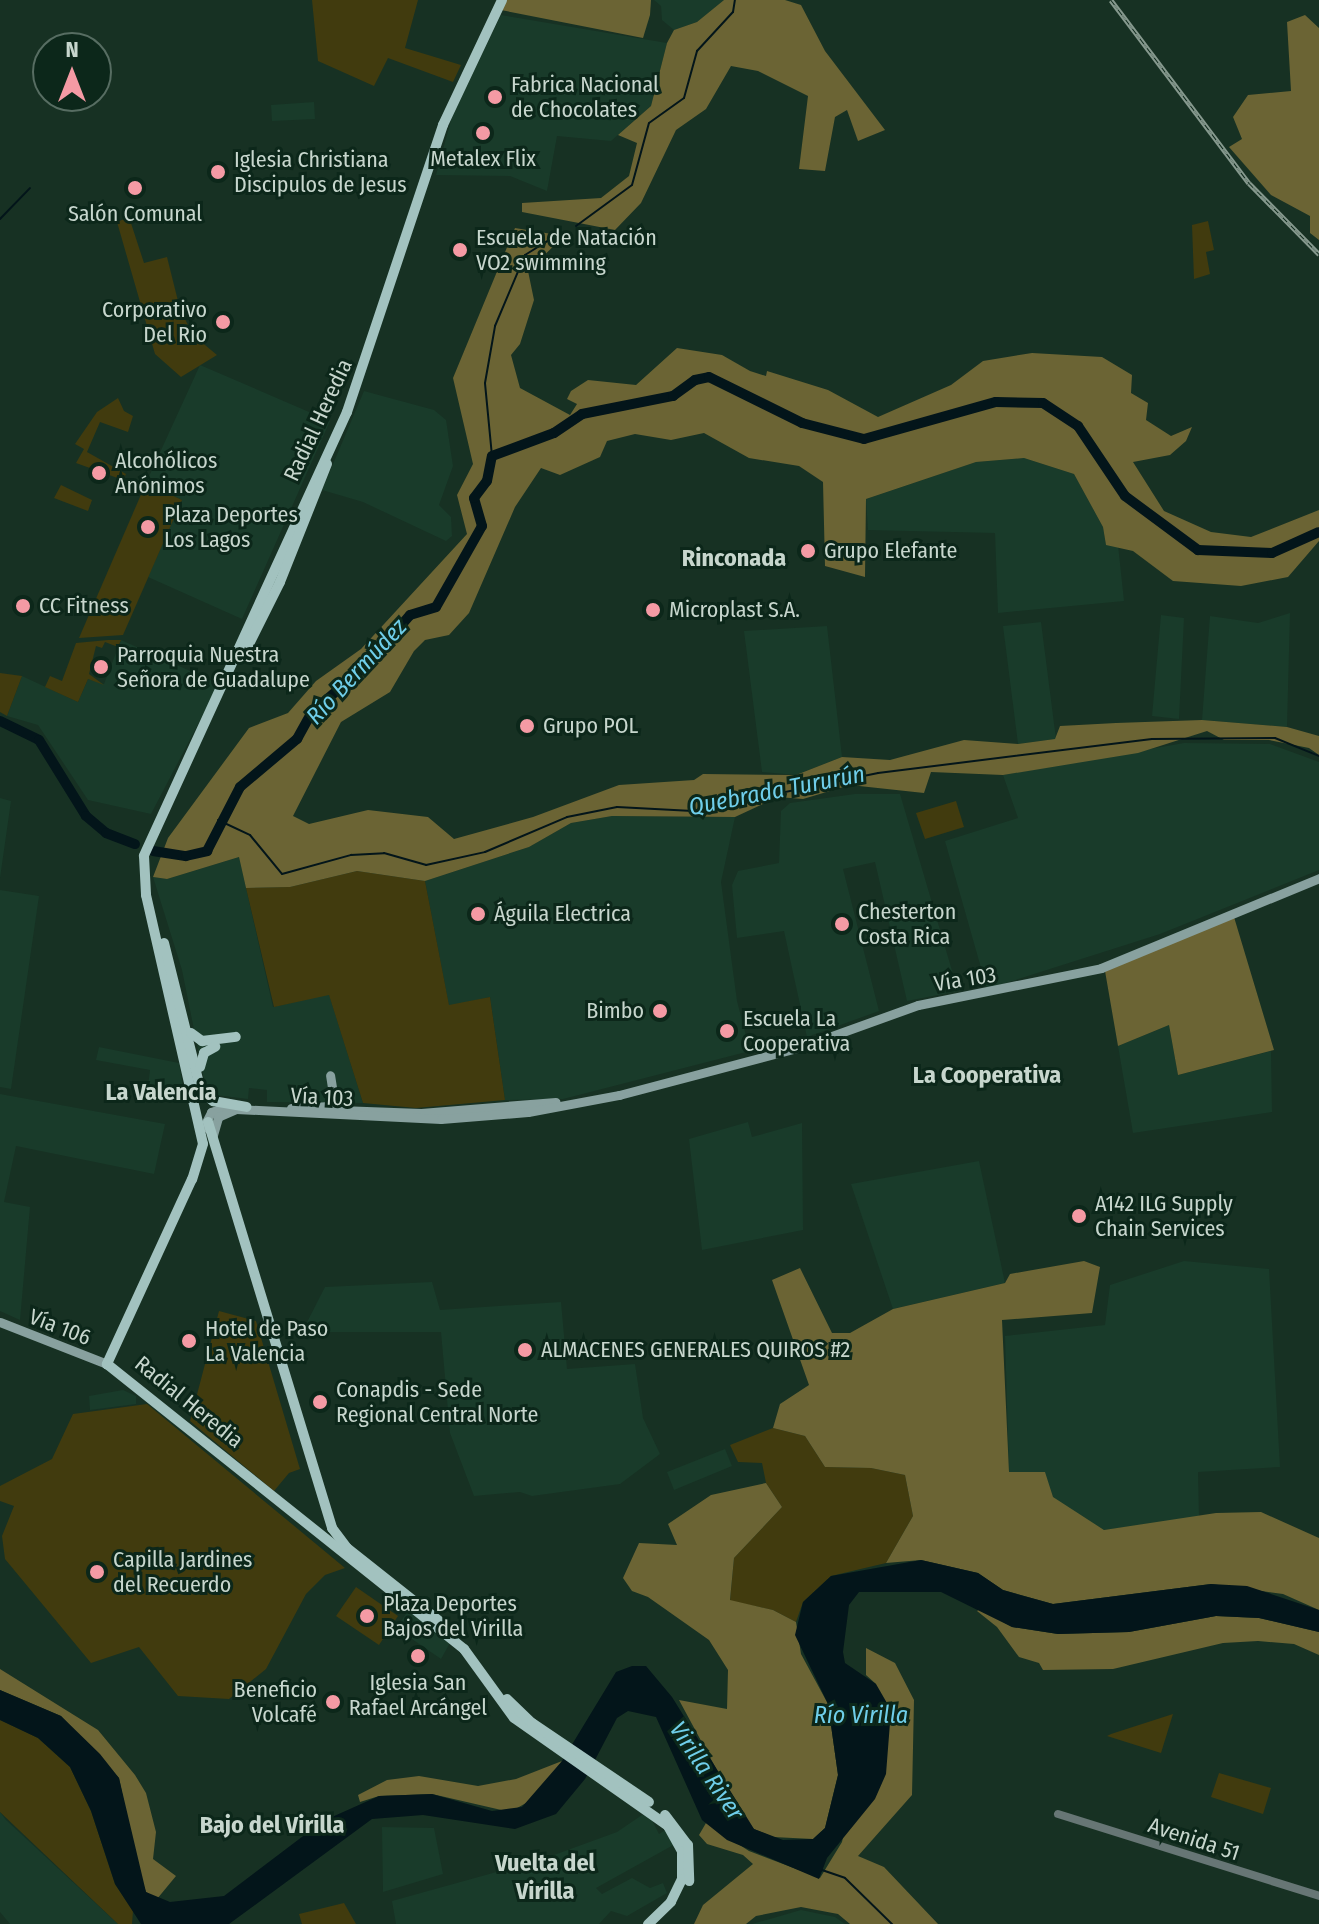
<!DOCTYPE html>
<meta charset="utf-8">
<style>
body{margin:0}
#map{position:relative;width:1319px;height:1924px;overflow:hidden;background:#173123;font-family:"Fira Sans Condensed",sans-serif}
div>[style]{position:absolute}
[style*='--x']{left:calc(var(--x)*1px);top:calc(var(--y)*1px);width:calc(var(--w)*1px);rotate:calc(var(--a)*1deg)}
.built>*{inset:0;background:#193b2a}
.green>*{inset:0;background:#413b0e}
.forest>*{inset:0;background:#6b6434}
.water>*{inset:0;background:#03151a}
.stream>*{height:2px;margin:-1px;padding:0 1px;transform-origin:1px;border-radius:1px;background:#03151a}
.river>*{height:10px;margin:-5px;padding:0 5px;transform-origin:5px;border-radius:5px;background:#03151a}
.tertiary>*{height:8px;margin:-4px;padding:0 4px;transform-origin:4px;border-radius:4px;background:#677675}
.secondary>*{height:9px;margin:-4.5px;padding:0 4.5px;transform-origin:4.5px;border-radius:4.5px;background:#88a19f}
.primary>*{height:10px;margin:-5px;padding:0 5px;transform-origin:5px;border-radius:5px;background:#a2c2bf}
.rail>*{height:5px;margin-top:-2.5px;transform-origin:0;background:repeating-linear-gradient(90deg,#0c271a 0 6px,#86998e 0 12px);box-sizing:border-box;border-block:2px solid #86998e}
.dots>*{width:22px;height:22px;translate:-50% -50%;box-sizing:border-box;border:4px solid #0c271a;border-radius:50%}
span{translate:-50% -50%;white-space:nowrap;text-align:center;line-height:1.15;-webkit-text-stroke:6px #0c271a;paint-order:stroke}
.poi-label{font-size:22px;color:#c7d6cd}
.left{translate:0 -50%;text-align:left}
.right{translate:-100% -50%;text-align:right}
.street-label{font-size:22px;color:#c7d6cd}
.neighbourhood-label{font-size:24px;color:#c7d6cd;font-weight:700}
.water-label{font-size:24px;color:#6fceea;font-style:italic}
.north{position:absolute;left:32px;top:32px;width:80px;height:80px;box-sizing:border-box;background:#0c271a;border:2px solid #576d62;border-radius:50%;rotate:0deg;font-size:22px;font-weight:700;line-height:32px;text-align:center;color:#c7d6cd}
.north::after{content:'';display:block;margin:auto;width:28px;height:36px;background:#f49aa4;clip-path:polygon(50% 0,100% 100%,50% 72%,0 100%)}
</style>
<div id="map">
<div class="built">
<i style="clip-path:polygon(654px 0,724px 0,697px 22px,674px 30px,662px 20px,661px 6px)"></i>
<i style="clip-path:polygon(501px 15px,667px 43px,651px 106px,611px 141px,557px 136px,547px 191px,510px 176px,436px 175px,452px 117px)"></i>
<i style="clip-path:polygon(314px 102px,315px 119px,272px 121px,271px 105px)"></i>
<i style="clip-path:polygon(200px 365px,330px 421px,242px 619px,148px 577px,182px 500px,146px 483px)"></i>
<i style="clip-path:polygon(364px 391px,434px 410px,446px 420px,453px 466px,439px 505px,451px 517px,452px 536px,446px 541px,363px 502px,322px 490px)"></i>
<i style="clip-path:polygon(1024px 458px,1074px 474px,1103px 527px,1106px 545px,1118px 545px,1124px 601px,998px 613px,995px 533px,868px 530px,866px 499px,976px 462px)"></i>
<i style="clip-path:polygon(1290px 613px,1287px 727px,1202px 720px,1210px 616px,1258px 623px)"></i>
<i style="clip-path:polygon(1161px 615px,1184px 618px,1179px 719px,1152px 716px)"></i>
<i style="clip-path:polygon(1041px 622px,1056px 739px,1018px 744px,1003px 626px)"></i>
<i style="clip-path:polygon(827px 626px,842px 757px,796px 775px,762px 772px,744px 631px)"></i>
<i style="clip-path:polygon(121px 640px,219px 684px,151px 814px,88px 800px,38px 725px,7px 716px,22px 676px,78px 702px,88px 679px,104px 684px)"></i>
<i style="clip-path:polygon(1184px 743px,1270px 744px,1319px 762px,1319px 870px,1160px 934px,987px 989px,945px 841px,1018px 818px,1003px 775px)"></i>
<i style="clip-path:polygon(855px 794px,900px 794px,958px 991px,907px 1001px,875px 862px,843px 869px,879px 1011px,807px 1037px,784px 931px,737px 938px,732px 885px,738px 871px,779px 863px,781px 811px,790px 803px)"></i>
<i style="clip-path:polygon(0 798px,11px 801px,0 878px)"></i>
<i style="clip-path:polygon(612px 816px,735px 817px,721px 882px,737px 1001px,750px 1051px,563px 1099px,505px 1100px,490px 997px,449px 1006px,425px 881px,529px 847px,571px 823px)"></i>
<i style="clip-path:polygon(239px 857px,273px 1007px,329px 994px,363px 1103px,267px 1102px,267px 1090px,249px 1088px,248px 1099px,207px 1094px,182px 970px,153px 877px,167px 879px)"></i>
<i style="clip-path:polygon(0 890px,39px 896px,11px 1089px,0 1087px)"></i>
<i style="clip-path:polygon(1169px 1025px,1178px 1075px,1271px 1051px,1272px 1112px,1133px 1133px,1118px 1046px)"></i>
<i style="clip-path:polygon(99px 1047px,179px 1063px,184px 1093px,148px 1086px,150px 1070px,96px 1060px)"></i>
<i style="clip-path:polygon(0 1094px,165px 1124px,154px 1174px,16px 1146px,4px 1202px,30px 1207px,20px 1320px,0 1311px)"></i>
<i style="clip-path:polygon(748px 1122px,752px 1137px,802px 1123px,803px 1230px,702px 1250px,689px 1139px)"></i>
<i style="clip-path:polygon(979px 1161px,1005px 1283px,893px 1309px,851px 1184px)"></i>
<i style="clip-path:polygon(1184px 1261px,1269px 1269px,1280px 1467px,1198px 1472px,1199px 1517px,1104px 1530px,1009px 1472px,1005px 1336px,1105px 1325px,1110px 1285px)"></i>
<i style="clip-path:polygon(432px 1282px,440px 1310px,561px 1302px,567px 1369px,635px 1364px,643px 1418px,660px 1454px,620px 1484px,532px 1496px,520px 1492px,474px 1496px,450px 1433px,441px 1332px,302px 1332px,325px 1287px)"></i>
<i style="clip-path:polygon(123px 1390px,136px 1396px,136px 1404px,90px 1410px,89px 1396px)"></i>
<i style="clip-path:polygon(725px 1449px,732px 1466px,674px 1490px,667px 1472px)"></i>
<i style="clip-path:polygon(408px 1611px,450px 1643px,441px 1659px,396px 1628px)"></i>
<i style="clip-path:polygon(0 1812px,6px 1820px,118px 1924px,10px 1924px,0 1912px)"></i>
<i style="clip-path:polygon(642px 1815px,650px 1816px,659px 1834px,667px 1829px,677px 1843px,596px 1888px,602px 1894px,632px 1878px,650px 1888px,663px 1883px,667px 1893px,627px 1916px,611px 1911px,599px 1924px,396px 1924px,392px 1901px,543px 1859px,617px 1832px)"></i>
<i style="clip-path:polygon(382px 1827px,434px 1828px,443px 1874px,383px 1892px)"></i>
<i style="clip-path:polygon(801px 1910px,835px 1917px,845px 1924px,752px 1924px)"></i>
</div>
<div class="green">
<i style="clip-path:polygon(312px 0,418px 0,405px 48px,461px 65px,453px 82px,388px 58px,374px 86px,318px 61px)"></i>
<i style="clip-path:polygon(129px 217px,144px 263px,167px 257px,180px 309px,193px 335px,217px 355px,181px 377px,155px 354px,117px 222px)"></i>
<i style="clip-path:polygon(1208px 221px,1214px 250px,1206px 252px,1210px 274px,1194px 279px,1192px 225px)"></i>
<i style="clip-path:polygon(118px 398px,124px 411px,133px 416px,128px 432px,100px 422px,87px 452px,126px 474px,123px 480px,76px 463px,84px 449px,75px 444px,97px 412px)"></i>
<i style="clip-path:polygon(146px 483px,182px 500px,123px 635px,79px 638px)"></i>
<i style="clip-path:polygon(61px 485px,92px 500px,88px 511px,54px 498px)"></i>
<i style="clip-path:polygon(108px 640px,121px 640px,118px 647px,105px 642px,102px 648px,96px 646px,89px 674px,104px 685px,88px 679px,78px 702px,45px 687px,50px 676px,62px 681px,76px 643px)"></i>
<i style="clip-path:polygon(0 673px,22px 676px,7px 716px,0 712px)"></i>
<i style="clip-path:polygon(956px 801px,964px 827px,925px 839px,916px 813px)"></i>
<i style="clip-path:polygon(357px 871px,425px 881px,449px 1005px,490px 997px,505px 1100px,416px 1108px,363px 1103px,329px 995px,274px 1007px,246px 888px,290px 887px)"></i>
<i style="clip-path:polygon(219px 1311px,256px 1321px,300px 1469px,289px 1473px,274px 1491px,190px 1421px)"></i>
<i style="clip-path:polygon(147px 1404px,345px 1568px,325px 1575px,306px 1594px,266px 1669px,229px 1699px,178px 1696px,139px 1647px,91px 1663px,5px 1559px,2px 1536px,14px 1506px,0 1501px,0 1486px,52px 1459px,73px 1414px)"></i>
<i style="clip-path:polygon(773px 1428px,805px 1436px,825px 1467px,871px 1468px,905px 1475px,913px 1516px,886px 1563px,831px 1576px,803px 1602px,796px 1622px,773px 1610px,730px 1601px,734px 1558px,782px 1507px,766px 1483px,762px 1463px,738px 1462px,730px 1445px)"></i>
<i style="clip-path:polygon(356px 1587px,398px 1616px,379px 1645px,336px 1616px)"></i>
<i style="clip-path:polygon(1173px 1714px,1161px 1753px,1107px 1736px,1111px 1734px)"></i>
<i style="clip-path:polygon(0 1720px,38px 1738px,70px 1767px,91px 1811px,115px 1884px,133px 1911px,132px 1924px,118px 1924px,0 1812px)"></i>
<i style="clip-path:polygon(1219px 1773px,1271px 1788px,1263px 1814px,1211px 1797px)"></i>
<i style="clip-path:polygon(344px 1903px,356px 1924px,302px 1924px,299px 1914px)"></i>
</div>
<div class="forest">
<i style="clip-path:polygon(505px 0,651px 0,650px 15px,643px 38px,501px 10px)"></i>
<i style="clip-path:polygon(724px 0,785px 0,801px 5px,825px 51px,885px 130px,858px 141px,847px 110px,835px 117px,825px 171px,799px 169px,808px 96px,758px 71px,731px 66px,706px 109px,676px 130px,641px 203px,615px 230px,522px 212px,522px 203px,601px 198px,629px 176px,637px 143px,618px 135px,651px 106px,667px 43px,674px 30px,697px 22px)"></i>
<i style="clip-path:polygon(1305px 15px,1319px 28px,1319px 240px,1310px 233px,1310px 216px,1271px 195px,1229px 147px,1242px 139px,1233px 117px,1248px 95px,1291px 91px,1287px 22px)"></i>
<i style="clip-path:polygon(515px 228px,564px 236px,528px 271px,534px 300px,520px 344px,511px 355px,520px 388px,570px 415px,577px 404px,567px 399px,571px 391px,588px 380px,636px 385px,677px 348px,722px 355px,750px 371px,766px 376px,767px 371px,828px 390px,878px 417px,951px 385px,983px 361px,1032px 353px,1102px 357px,1132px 375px,1131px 393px,1148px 403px,1146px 420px,1171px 436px,1192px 427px,1186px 441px,1170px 455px,1133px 462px,1164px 511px,1211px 532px,1251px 537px,1319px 510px,1319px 541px,1288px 577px,1241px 586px,1173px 581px,1133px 551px,1106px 545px,1103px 527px,1074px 474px,1024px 458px,976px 462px,866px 499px,865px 577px,825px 566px,823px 482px,799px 466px,749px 458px,704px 433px,671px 440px,635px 434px,607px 441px,600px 457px,560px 475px,541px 468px,515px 507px,469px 613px,449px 635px,425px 640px,414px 651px,390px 692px,341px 722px,293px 816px,309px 824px,368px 810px,428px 817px,454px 839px,533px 817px,619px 785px,694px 780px,703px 774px,796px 775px,842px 757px,890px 760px,964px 740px,1018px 744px,1055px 739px,1060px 726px,1116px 723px,1202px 720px,1287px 727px,1319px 736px,1319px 755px,1309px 748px,1269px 740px,1224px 740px,1207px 731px,1138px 753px,1003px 775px,931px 772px,924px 793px,850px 785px,803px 799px,778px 797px,735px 817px,612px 816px,571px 823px,529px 847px,425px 881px,357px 871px,290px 887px,246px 888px,239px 857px,167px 879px,153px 877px,168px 838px,249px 728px,288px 713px,316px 681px,361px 649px,467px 534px,457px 495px,473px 464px,453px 378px)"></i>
<i style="clip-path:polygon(1234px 917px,1274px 1050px,1178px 1075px,1169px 1025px,1118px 1046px,1105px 971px)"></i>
<i style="clip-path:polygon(1084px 1261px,1100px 1267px,1092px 1313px,1002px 1320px,1009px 1472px,1045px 1472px,1053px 1497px,1104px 1530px,1216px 1513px,1261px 1512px,1319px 1538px,1319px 1610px,1283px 1594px,1211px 1584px,1053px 1604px,1003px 1590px,978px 1573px,921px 1560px,886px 1563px,913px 1516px,905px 1475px,871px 1468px,825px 1467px,805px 1436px,773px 1428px,780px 1404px,809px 1385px,772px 1280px,800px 1268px,832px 1333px,850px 1333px,893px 1309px,1005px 1283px,1010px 1274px)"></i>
<i style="clip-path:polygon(766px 1483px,782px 1507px,734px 1558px,730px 1600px,773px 1610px,796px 1622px,801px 1654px,828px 1704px,838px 1775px,825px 1828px,813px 1839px,773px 1837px,754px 1829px,739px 1811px,679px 1700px,727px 1709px,728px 1670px,709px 1640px,648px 1597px,632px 1591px,623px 1578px,639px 1543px,677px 1545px,668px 1524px,711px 1495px)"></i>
<i style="clip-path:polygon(980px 1609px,1012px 1627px,1058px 1634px,1129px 1632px,1216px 1616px,1259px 1618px,1319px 1632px,1319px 1655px,1294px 1644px,1258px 1641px,1223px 1643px,1113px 1669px,1043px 1670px,1039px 1663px,1019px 1657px,997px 1627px,977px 1611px)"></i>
<i style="clip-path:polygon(866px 1648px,895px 1663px,914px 1700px,912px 1795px,858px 1856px,884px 1867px,938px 1924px,850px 1924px,838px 1914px,801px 1907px,756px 1916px,746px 1924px,694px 1924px,703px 1905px,753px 1864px,743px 1855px,707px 1844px,699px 1835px,706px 1823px,749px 1851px,820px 1878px,842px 1842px,876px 1684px,866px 1675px)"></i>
<i style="clip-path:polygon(0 1669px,98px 1730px,135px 1775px,146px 1793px,156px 1832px,153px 1859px,176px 1876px,157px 1899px,146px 1892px,137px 1866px,119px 1778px,61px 1716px,0 1690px)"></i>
<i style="clip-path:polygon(562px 1761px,535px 1798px,510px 1812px,432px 1794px,379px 1796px,360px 1802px,358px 1795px,387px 1780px,419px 1776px,478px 1786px,516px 1779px)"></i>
</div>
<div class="water">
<i style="clip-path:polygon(921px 1560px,978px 1573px,1003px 1590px,1053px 1604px,1211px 1584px,1247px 1586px,1319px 1610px,1319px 1632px,1259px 1618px,1216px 1616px,1129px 1632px,1058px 1634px,1012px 1627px,941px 1592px,859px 1592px,849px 1605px,843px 1652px,845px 1663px,876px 1684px,891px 1710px,886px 1774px,875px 1799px,827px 1858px,819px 1879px,727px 1840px,702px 1820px,656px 1717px,628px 1711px,617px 1718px,585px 1779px,556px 1814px,515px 1829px,423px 1815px,372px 1819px,229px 1924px,141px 1924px,115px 1884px,91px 1811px,70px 1767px,38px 1738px,0 1720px,0 1690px,61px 1716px,100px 1754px,119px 1778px,146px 1892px,170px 1902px,224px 1896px,323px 1821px,379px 1796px,432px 1794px,492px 1811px,522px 1807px,562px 1761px,616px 1672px,632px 1666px,646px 1666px,672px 1697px,754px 1829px,783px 1840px,813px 1839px,825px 1828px,838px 1775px,828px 1704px,795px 1635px,803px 1602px,831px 1576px)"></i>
</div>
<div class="stream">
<i style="--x:0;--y:219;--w:43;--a:-45.9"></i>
<i style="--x:576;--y:226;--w:69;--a:-36.2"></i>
<i style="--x:632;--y:185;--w:64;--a:-74.7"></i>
<i style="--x:649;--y:123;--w:43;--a:-35.5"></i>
<i style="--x:684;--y:98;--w:49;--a:-74.5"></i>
<i style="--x:697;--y:51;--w:53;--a:-47.3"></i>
<i style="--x:733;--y:12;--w:12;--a:-81"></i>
<i style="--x:492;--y:456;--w:73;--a:-95.5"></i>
<i style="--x:485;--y:383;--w:58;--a:-80"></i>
<i style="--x:495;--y:326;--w:77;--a:-67.1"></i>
<i style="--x:525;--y:255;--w:38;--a:-32"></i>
<i style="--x:218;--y:820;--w:35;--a:25"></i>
<i style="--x:250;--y:835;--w:50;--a:50.6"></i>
<i style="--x:282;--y:874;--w:72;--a:-15.4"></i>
<i style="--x:351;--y:855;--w:33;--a:-3"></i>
<i style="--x:384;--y:853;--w:44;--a:15.9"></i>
<i style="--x:426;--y:865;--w:60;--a:-12.4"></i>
<i style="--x:485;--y:852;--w:89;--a:-23.1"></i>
<i style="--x:567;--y:817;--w:51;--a:-11.3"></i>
<i style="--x:617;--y:807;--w:76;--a:3"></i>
<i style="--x:693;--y:811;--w:189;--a:-11.6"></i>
<i style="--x:878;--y:773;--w:276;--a:-7.1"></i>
<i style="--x:1152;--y:739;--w:123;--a:-0.5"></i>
<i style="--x:1275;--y:738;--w:48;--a:22.2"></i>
<i style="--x:822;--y:1870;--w:24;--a:19"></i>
<i style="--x:845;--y:1878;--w:66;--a:44.4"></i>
</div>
<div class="river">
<i style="--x:0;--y:721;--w:43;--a:26"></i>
<i style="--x:39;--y:740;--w:89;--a:58.3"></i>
<i style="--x:86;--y:816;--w:26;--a:40"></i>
<i style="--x:106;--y:833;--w:31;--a:21"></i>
<i style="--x:153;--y:851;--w:33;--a:9"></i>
<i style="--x:186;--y:856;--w:22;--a:-13"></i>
<i style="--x:207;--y:851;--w:72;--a:-62.7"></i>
<i style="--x:240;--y:787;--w:75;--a:-40.1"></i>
<i style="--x:297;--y:739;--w:31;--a:-61"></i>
<i style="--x:312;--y:712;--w:72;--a:-40.5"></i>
<i style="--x:367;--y:665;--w:66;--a:-49.3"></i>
<i style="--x:410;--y:615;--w:27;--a:-17"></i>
<i style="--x:436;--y:607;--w:93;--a:-60.4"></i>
<i style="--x:482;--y:526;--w:29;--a:-106"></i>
<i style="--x:474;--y:498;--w:21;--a:-53"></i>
<i style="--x:487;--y:481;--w:25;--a:-79"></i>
<i style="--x:492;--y:456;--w:66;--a:-20.4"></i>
<i style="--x:554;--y:433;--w:34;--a:-34"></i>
<i style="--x:582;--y:414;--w:93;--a:-11.2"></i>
<i style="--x:673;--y:396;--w:27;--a:-36"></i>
<i style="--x:695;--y:380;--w:14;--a:-12"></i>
<i style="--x:709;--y:377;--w:104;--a:26.3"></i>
<i style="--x:802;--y:423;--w:64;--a:14.5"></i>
<i style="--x:864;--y:439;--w:137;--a:-15.7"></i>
<i style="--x:996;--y:402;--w:47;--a:1.2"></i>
<i style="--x:1043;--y:403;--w:42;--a:33.3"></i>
<i style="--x:1078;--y:426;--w:84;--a:56.1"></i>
<i style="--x:1125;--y:496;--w:91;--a:36.5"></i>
<i style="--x:1198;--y:550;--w:74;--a:2.3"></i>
<i style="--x:1272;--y:553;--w:51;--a:-24.1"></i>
</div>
<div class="tertiary">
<i style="--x:1058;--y:1814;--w:274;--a:17.4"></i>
</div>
<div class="secondary">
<i style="--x:291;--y:1108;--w:39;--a:-3"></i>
<i style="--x:330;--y:1106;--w:7;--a:-56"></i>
<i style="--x:334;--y:1100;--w:25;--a:-99"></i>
<i style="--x:311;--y:1109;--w:110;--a:2.1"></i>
<i style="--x:421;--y:1113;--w:135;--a:-4.7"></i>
<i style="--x:203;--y:1128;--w:18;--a:-63"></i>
<i style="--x:211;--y:1112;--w:18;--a:-19"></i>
<i style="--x:213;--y:1135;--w:19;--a:-74"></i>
<i style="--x:218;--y:1117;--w:20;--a:-24"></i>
<i style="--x:236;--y:1109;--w:205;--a:2.8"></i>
<i style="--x:441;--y:1119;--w:87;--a:-4.6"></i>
<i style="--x:528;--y:1112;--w:93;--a:-10.6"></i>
<i style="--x:619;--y:1095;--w:191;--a:-14.8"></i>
<i style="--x:804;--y:1046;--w:121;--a:-19.8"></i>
<i style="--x:918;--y:1005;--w:187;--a:-11.4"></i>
<i style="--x:1101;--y:968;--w:236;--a:-22.4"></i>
<i style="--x:0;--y:1322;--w:115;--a:21.4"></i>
</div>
<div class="primary">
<i style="--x:502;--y:0;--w:138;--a:115.3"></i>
<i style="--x:443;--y:125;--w:303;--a:108.5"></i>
<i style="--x:347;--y:412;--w:488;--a:114.6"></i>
<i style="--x:144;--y:856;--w:39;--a:87"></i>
<i style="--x:146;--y:895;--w:255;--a:77.1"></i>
<i style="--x:203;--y:1144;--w:37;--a:107"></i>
<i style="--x:192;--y:1179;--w:204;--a:114.7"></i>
<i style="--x:107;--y:1364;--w:457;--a:38.6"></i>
<i style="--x:464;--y:1649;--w:85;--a:54.1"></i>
<i style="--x:514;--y:1718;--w:188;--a:35"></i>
<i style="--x:668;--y:1826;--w:29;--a:61"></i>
<i style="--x:682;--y:1851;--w:28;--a:90"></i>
<i style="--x:682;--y:1879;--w:25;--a:116"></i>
<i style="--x:671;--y:1902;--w:32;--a:136"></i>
<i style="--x:249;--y:644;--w:69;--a:-63.4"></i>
<i style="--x:280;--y:582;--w:127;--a:-68.3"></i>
<i style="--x:164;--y:943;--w:153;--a:76"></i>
<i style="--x:191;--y:1033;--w:14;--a:36"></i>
<i style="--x:202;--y:1041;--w:34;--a:-7"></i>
<i style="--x:200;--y:1067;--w:15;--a:-74"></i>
<i style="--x:204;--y:1053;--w:13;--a:-29"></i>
<i style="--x:201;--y:1091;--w:16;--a:40"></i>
<i style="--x:213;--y:1101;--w:34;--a:10"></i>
<i style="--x:208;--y:1122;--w:425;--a:73"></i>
<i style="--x:332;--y:1528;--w:25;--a:53"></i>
<i style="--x:347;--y:1548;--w:122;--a:38.4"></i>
<i style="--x:507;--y:1699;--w:35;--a:44"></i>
<i style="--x:532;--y:1723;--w:141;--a:34"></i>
<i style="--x:665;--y:1815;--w:38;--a:53"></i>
<i style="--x:688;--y:1845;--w:36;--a:88"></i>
</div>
<div class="rail">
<i style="--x:1111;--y:0;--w:229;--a:53"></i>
<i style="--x:1249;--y:183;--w:100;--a:45.4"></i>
</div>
<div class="dots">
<i style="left:495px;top:97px;background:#f49aa4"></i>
<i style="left:483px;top:133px;background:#f49aa4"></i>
<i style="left:218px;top:172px;background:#f49aa4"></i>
<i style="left:135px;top:188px;background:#f49aa4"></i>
<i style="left:460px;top:250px;background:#f49aa4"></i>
<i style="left:223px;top:322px;background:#f49aa4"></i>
<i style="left:99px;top:473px;background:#f49aa4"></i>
<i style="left:148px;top:527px;background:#f49aa4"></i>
<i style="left:808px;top:551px;background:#f49aa4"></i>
<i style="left:23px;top:606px;background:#f49aa4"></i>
<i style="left:653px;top:610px;background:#f49aa4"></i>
<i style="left:101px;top:667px;background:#f49aa4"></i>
<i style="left:527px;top:726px;background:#f49aa4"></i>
<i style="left:478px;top:914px;background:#f49aa4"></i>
<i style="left:842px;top:924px;background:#f49aa4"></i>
<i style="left:660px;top:1011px;background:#f49aa4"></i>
<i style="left:727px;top:1031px;background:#f49aa4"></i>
<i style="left:1079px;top:1216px;background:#f49aa4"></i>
<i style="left:189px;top:1341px;background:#f49aa4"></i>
<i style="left:525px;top:1350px;background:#f49aa4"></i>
<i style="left:320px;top:1402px;background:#f49aa4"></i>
<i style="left:97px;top:1572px;background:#f49aa4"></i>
<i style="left:367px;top:1616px;background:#f49aa4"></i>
<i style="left:418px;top:1656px;background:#f49aa4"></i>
<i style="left:333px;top:1702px;background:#f49aa4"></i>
</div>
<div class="poi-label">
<span class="left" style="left:511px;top:97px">Fabrica Nacional<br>de Chocolates</span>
<span class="left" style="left:234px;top:172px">Iglesia Christiana<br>Discipulos de Jesus</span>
<span style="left:483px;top:159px">Metalex Flix</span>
<span style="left:135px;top:214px">Salón Comunal</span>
<span class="left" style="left:476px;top:250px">Escuela de Natación<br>VO2 swimming</span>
<span class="right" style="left:207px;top:322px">Corporativo<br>Del Rio</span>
<span class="left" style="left:115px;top:473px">Alcohólicos<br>Anónimos</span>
<span class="left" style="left:164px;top:527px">Plaza Deportes<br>Los Lagos</span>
<span class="left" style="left:824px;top:551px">Grupo Elefante</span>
<span class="left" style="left:39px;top:606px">CC Fitness</span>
<span class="left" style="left:669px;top:610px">Microplast S.A.</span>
<span class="left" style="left:117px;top:667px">Parroquia Nuestra<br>Señora de Guadalupe</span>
<span class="left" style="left:543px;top:726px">Grupo POL</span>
<span class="left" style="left:858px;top:924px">Chesterton<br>Costa Rica</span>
<span class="left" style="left:494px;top:914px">Águila Electrica</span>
<span class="right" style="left:644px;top:1011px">Bimbo</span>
<span class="left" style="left:743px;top:1031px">Escuela La<br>Cooperativa</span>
<span class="left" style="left:1095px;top:1216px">A142 ILG Supply<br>Chain Services</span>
<span class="left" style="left:205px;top:1341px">Hotel de Paso<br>La Valencia</span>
<span class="left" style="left:541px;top:1350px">ALMACENES GENERALES QUIROS #2</span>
<span class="left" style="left:336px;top:1402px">Conapdis - Sede<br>Regional Central Norte</span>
<span class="left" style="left:113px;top:1572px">Capilla Jardines<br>del Recuerdo</span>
<span class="left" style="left:383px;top:1616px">Plaza Deportes<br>Bajos del Virilla</span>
<span style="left:418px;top:1695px">Iglesia San<br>Rafael Arcángel</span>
<span class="right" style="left:317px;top:1702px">Beneficio<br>Volcafé</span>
</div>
<div class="street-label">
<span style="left:318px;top:420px;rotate:-65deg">Radial Heredia</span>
<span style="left:965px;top:979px;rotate:-9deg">Vía 103</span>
<span style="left:322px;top:1097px;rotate:3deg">Vía 103</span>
<span style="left:60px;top:1327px;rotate:21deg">Vía 106</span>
<span style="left:189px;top:1402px;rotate:39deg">Radial Heredia</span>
<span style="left:1194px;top:1839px;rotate:18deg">Avenida 51</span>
</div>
<div class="neighbourhood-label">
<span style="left:734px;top:559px">Rinconada</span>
<span style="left:987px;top:1076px">La Cooperativa</span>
<span style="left:161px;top:1093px">La Valencia</span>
<span style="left:272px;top:1826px">Bajo del Virilla</span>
<span style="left:545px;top:1878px">Vuelta del<br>Virilla</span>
</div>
<div class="water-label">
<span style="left:357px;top:672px;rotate:-47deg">Río Bermúdez</span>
<span style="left:777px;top:791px;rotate:-11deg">Quebrada Tururún</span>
<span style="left:861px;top:1716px">Río Virilla</span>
<span style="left:706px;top:1771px;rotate:56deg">Virilla River</span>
</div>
<div class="north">N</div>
</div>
